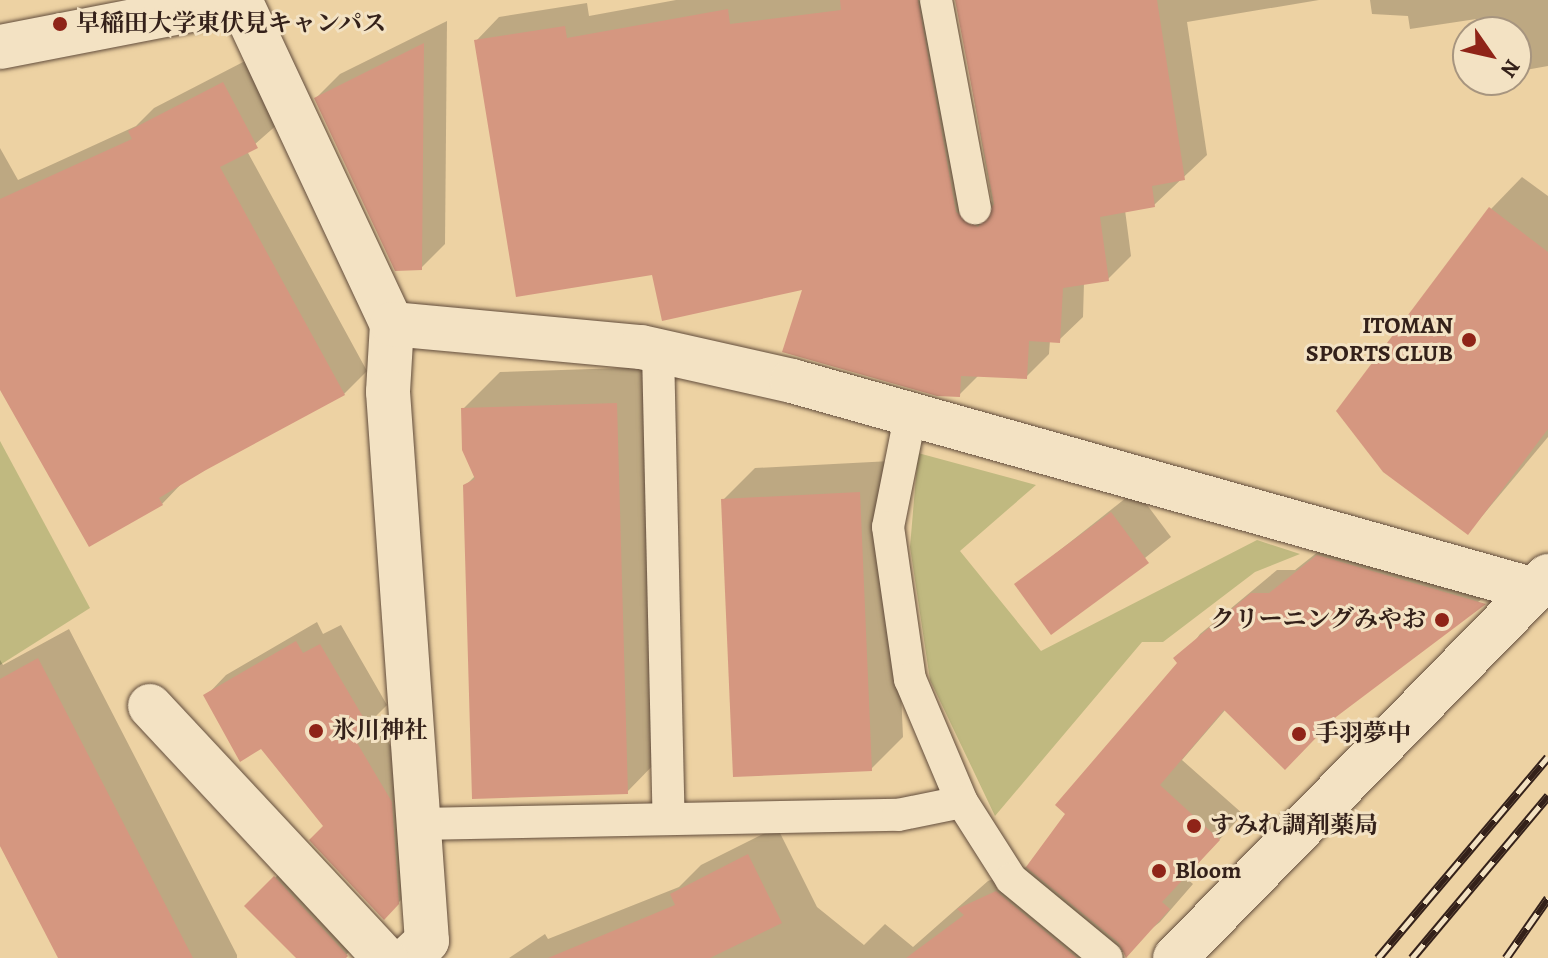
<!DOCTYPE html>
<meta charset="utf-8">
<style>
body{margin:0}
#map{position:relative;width:1548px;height:958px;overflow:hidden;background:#edd2a3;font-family:Alegreya,"Noto Serif JP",serif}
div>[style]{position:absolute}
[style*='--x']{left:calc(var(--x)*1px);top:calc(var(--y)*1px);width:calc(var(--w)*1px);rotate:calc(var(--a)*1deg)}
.green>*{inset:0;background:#c0b980}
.shadow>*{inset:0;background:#0003}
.building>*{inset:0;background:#d59780}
.roads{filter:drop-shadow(0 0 2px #624d3c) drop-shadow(0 0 2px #624d3c)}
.service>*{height:32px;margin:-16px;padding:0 16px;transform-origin:16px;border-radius:16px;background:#f3e2c3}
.minor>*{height:44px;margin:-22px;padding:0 22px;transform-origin:22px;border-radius:22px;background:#f3e2c3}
.rail>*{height:9px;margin-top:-4.5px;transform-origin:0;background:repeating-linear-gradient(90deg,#f3e2c3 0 18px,#34211a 0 36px);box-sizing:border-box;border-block:2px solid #34211a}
.dots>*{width:22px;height:22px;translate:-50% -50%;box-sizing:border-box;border:4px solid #f3e2c3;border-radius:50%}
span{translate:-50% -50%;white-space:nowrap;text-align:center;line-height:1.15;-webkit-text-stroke:6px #f3e2c3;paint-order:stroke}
.poi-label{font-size:24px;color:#34211a;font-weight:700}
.left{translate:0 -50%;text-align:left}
.right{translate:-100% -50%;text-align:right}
.north{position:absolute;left:1452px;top:16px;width:80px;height:80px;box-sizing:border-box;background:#f3e2c3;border:2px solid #a7957f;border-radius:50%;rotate:124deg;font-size:22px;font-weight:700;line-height:32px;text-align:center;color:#34211a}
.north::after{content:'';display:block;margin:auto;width:28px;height:36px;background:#8f2418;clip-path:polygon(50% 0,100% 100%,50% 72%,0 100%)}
</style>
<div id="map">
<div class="green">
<i style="clip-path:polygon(0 441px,90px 608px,0 665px)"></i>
<i style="clip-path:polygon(918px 453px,1036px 485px,960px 551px,1041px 651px,1257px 540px,1300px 554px,1255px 572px,1163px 642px,1142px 642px,995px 816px,930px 680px,910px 547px)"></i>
</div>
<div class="shadow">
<i style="clip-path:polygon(676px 0,944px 0,979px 188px,992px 203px,957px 0,1319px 0,1187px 22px,1207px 155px,1154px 205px,1125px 210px,1131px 256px,1108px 279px,1084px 283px,1083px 317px,1059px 340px,1050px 340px,1049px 354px,1026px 377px,979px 375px,959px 395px,805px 287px,654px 272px,476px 41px,499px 17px,587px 3px,589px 16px)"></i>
<i style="clip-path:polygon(1370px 0,1548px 0,1548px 66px,1519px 71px,1516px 32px,1485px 32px,1483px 18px,1410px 29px,1408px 16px,1372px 14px)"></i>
<i style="clip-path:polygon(447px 21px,445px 244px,421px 268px,316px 98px,340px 74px)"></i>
<i style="clip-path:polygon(247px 60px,279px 123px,247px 151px,367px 371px,344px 394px,185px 480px,162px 504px,0 386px,0 148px,18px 180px,136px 126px,154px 108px)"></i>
<i style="clip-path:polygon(1522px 177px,1548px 196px,1548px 437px,1468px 533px,1491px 209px)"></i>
<i style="clip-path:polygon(653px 367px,664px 754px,627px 792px,465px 486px,476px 475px,463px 409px,500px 372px)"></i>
<i style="clip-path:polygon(891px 461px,903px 737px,871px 769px,723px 500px,755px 468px)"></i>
<i style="clip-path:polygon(1136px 490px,1171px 537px,1052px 633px,1016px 585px)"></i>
<i style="clip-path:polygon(1343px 532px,1507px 579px,1339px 712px,1226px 709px,1182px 760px,1243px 814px,1185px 877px,1193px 884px,1160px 922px,1115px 958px,509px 958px,545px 934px,548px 939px,679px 887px,701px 865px,777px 827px,817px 907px,864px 945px,885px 924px,913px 947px,988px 881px,1029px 866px,1200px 634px,1277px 570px,1295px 570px)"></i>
<i style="clip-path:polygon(317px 622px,323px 634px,341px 625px,387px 705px,374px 718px,412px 782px,419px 882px,384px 917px,326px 826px,262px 747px,206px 696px,226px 675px)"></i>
<i style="clip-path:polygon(69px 629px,237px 955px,237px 958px,59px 958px,0 845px,0 660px,3px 665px)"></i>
<i style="clip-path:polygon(299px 854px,371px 930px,343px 958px,299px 958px,247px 906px)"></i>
</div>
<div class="building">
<i style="clip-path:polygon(840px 0,918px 0,956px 212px,978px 227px,994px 204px,955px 0,1157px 0,1185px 180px,1152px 186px,1155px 207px,1100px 217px,1109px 281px,1063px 288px,1060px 343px,1029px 341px,1027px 379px,961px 376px,960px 397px,937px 396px,782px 352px,802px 290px,662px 321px,652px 275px,516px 297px,474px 40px,565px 26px,567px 38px,728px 9px,730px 24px,841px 10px)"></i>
<i style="clip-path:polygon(424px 43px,422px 270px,395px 271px,314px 98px)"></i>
<i style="clip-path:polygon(223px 82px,258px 148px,220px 167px,345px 395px,206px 470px,159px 498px,163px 505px,89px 547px,0 390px,0 199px,132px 139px,128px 131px)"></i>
<i style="clip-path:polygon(1489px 207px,1548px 252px,1548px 429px,1468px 535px,1383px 472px,1336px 411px)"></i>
<i style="clip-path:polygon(617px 403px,628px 794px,472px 799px,463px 485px,475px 479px,462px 450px,461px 408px)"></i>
<i style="clip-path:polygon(860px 492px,872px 771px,733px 777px,721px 499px)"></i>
<i style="clip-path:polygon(1111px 512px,1149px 563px,1051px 635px,1014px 584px)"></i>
<i style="clip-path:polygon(1317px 555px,1486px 604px,1336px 717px,1285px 770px,1224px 710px,1160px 785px,1220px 840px,1162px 902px,1170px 909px,1126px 958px,1119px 943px,1026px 867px,1065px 814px,1055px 805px,1177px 663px,1173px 658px,1251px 593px,1269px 593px)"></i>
<i style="clip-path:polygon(296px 641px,303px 653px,320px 644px,369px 727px,353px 736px,392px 802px,399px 904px,384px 920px,309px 840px,323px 826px,261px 749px,240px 762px,203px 695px)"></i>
<i style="clip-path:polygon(38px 658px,63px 706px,193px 958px,58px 958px,0 846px,0 679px)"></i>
<i style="clip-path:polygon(748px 854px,782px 923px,710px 958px,548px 958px,675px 905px,670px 894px)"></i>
<i style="clip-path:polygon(274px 876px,348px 956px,346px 958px,296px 958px,244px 906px)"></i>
<i style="clip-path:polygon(996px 891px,1077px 958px,906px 958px,964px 915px,957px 909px)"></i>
</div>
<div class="roads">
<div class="service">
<i style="--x:936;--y:0;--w:212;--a:79.4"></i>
<i style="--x:658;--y:351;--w:468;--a:88.7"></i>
<i style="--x:911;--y:412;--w:117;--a:101.3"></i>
<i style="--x:888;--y:527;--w:154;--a:81.8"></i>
<i style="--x:910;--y:679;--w:134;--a:67.1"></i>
<i style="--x:962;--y:802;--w:91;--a:57.5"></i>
<i style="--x:1011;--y:879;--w:124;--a:39.5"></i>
<i style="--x:418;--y:824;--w:480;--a:-1.1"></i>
<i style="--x:898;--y:815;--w:65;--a:-11.5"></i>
</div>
<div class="minor">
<i style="--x:240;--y:0;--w:358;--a:64.9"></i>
<i style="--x:392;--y:324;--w:68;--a:93.4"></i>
<i style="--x:388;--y:392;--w:550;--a:85.94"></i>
<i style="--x:427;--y:941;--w:25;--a:137"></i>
<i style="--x:0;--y:47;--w:246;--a:-11"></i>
<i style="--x:392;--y:324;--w:250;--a:5.3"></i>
<i style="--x:641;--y:347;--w:155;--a:12.7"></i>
<i style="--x:792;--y:381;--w:768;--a:15.72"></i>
<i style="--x:150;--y:706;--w:345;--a:47"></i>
<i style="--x:1175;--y:958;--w:534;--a:-45.68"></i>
</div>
</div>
<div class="rail">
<i style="--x:1378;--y:958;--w:263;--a:-49.8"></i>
<i style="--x:1412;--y:958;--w:212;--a:-50"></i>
<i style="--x:1506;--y:958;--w:73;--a:-55"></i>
</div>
<div class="dots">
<i style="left:60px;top:24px;background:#8f2418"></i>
<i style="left:1469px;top:340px;background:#8f2418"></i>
<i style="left:1442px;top:620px;background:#8f2418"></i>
<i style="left:316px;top:731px;background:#8f2418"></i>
<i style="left:1299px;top:734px;background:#8f2418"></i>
<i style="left:1194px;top:826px;background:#8f2418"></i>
<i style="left:1159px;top:871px;background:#8f2418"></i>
</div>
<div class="poi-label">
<span class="left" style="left:76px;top:24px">早稲田大学東伏見キャンパス</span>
<span class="right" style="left:1453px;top:340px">ITOMAN<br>SPORTS CLUB</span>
<span class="right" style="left:1426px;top:620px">クリーニングみやお</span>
<span class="left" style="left:332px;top:731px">氷川神社</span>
<span class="left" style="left:1315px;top:734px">手羽夢中</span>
<span class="left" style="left:1210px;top:826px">すみれ調剤薬局</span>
<span class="left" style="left:1175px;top:871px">Bloom</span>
</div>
<div class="north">N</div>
</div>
